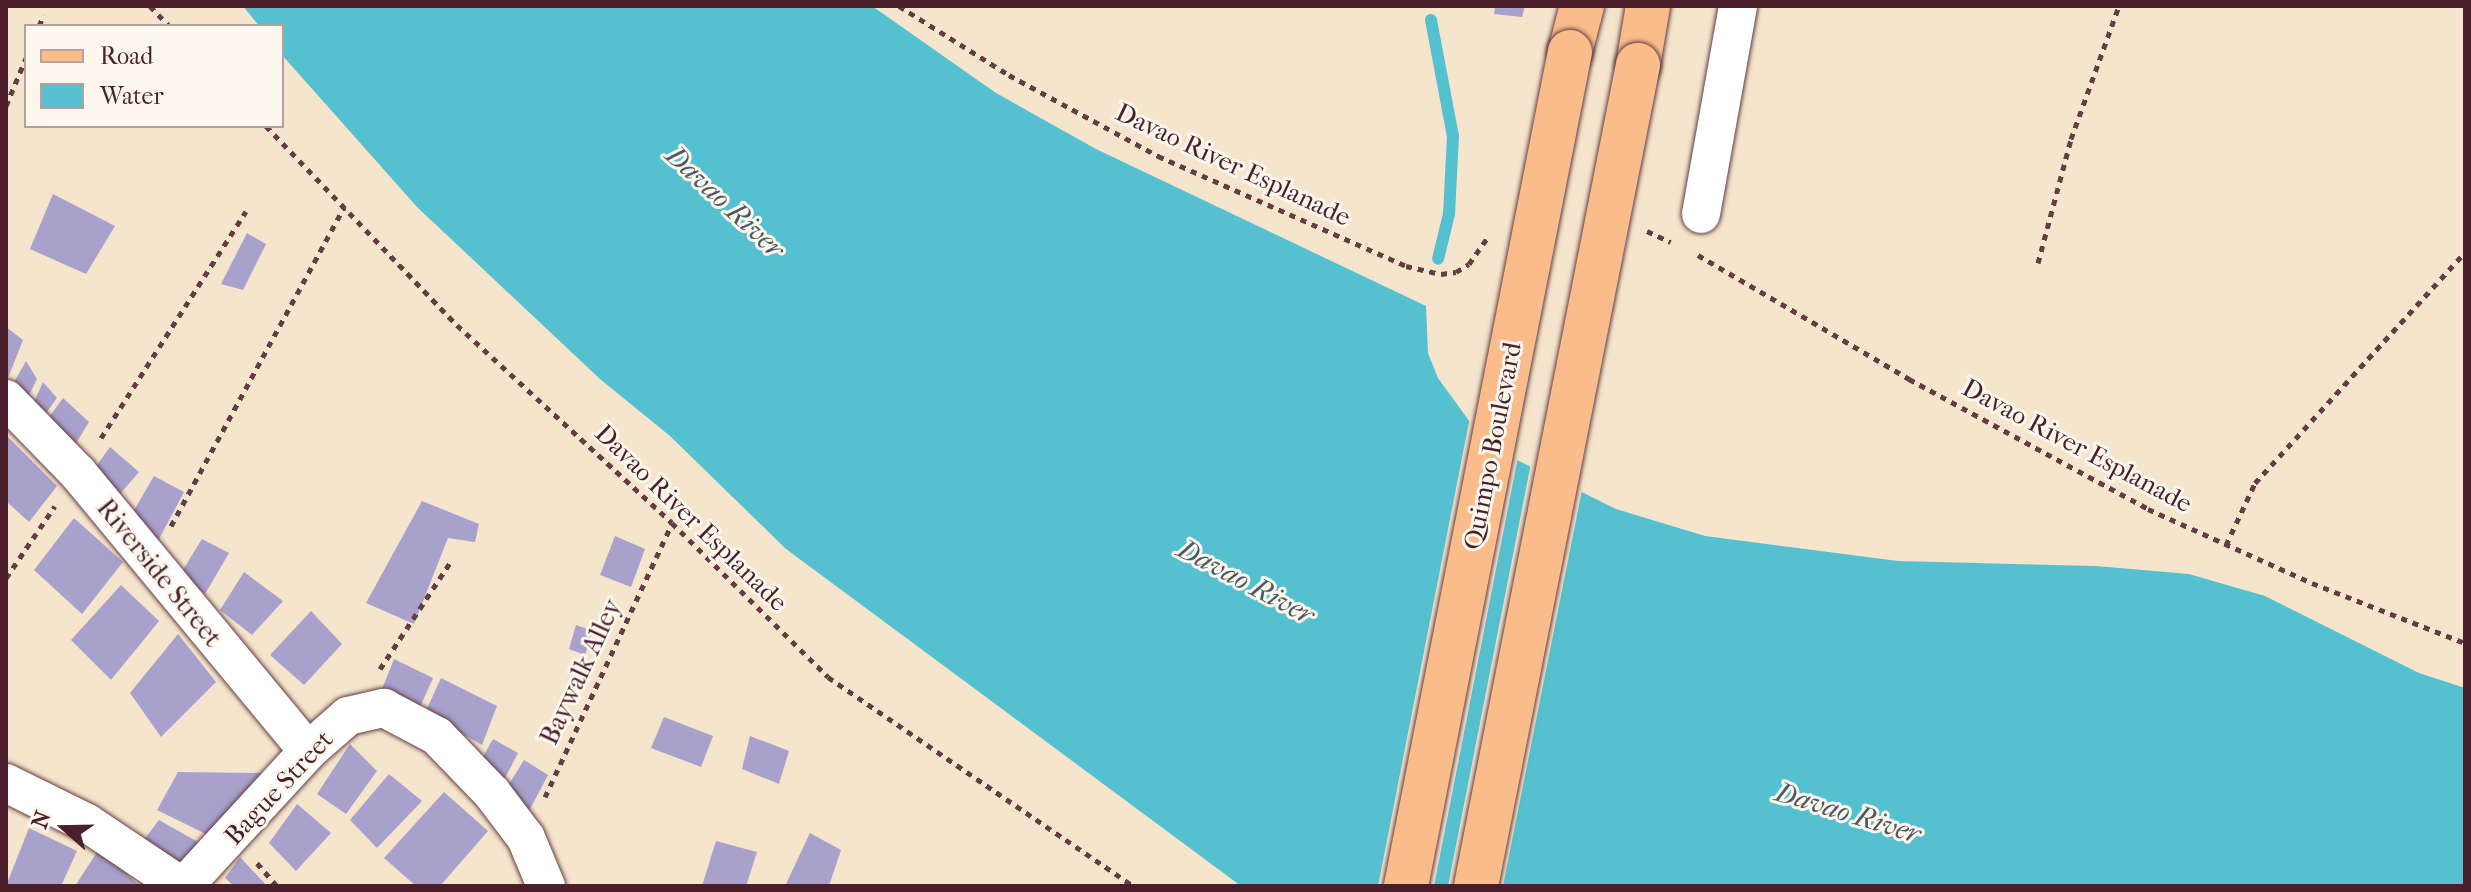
<!DOCTYPE html>
<style>
body{margin:0}
#map{position:relative;width:2471px;height:892px;overflow:hidden;background:#f5e5cc;font-family:"IM FELL French Canon",serif}
div>[style]{position:absolute}
[style*='--x']{left:calc(var(--x)*1px);top:calc(var(--y)*1px);width:calc(var(--w)*1px);rotate:calc(var(--a)*1deg)}
.water>*{inset:0;background:#55c1d0}
.pier>*{inset:0;background:#f5e5cc}
.stream>*{height:12px;margin:-6px;padding:0 6px;transform-origin:6px;border-radius:6px;background:#55c1d0}
.building>*{inset:0;background:#a8a1cc}
.path>*{height:5px;margin-top:-2.5px;transform-origin:0;background:repeating-linear-gradient(90deg,#643d43 0 6px,transparent 0 12px)}
.roads{filter:drop-shadow(0 0 2px #643d43) drop-shadow(0 0 2px #643d43)}
.minor>*{height:38px;margin:-19px;padding:0 19px;transform-origin:19px;border-radius:19px;background:#fff}
.primary>*{height:44px;margin:-22px;padding:0 22px;transform-origin:22px;border-radius:22px;background:#f9bc8a}
.bridges{filter:drop-shadow(0 0 2px #643d43) drop-shadow(0 0 2px #643d43)}
.primary-bridge>*{height:44px;margin:-22px;padding:0 22px;transform-origin:22px;border-radius:22px;background:#f9bc8a}
span{translate:-50% -50%;white-space:nowrap;text-align:center;line-height:1.15;-webkit-text-stroke:6px #fbf7ec;paint-order:stroke}
.street-label{font-size:26px;color:#4a1f2b}
.water-label{font-size:28px;color:#4e5865;font-style:italic}
.frame{position:absolute;inset:0;border:8px solid #4a1f2b;pointer-events:none}
.legend{position:absolute;left:24px;top:24px;width:260px;height:104px;box-sizing:border-box;background:#fbf7ec;border:2px solid #b4a19f;margin:0;padding:10px 14px;list-style:none;font-size:24px;color:#4a1f2b}
.legend li{display:flex;align-items:center;gap:16px;height:40px}
.legend b{width:40px;border:2px solid #b4a19f}
.north{position:absolute;left:24px;top:788px;width:80px;height:80px;-webkit-text-stroke:6px #fbf7ec;paint-order:stroke;rotate:290deg;font-size:22px;font-weight:700;line-height:32px;text-align:center;color:#4a1f2b}
.north::after{content:'';display:block;margin:auto;width:28px;height:36px;background:#4a1f2b;clip-path:polygon(50% 0,100% 100%,50% 72%,0 100%)}
</style>
<div id="map">
<div class="water">
<i style="clip-path:polygon(243px 6px,872px 6px,996px 93px,1096px 149px,1426px 306px,1428px 353px,1438px 378px,1475px 429px,1509px 456px,1616px 509px,1705px 536px,1898px 561px,2096px 566px,2189px 574px,2265px 596px,2419px 673px,2465px 688px,2465px 886px,1241px 886px,786px 549px,670px 436px,600px 379px,417px 207px,282px 55px,282px 26px,259px 26px)"></i>
</div>
<div class="pier">
<i style="clip-path:polygon(1470px 417px,1518px 457px,1434px 886px,1378px 886px)"></i>
<i style="clip-path:polygon(1531px 463px,1582px 490px,1503px 886px,1448px 886px)"></i>
</div>
<div class="stream">
<i style="--x:1431;--y:20;--w:118;--a:79.3"></i>
<i style="--x:1453;--y:136;--w:78;--a:92.9"></i>
<i style="--x:1449;--y:214;--w:46;--a:103.7"></i>
</div>
<div class="building">
<i style="clip-path:polygon(1495px 6px,1525px 6px,1522px 17px,1494px 14px)"></i>
<i style="clip-path:polygon(53px 194px,115px 226px,86px 274px,30px 249px)"></i>
<i style="clip-path:polygon(247px 233px,266px 244px,243px 290px,221px 284px)"></i>
<i style="clip-path:polygon(6px 327px,23px 340px,6px 383px)"></i>
<i style="clip-path:polygon(26px 361px,37px 379px,24px 405px,8px 393px)"></i>
<i style="clip-path:polygon(43px 382px,57px 398px,39px 423px,28px 415px)"></i>
<i style="clip-path:polygon(63px 398px,89px 422px,70px 453px,44px 424px)"></i>
<i style="clip-path:polygon(8px 437px,57px 486px,29px 522px,6px 501px)"></i>
<i style="clip-path:polygon(110px 447px,139px 472px,114px 501px,89px 476px)"></i>
<i style="clip-path:polygon(154px 476px,184px 492px,158px 541px,129px 519px)"></i>
<i style="clip-path:polygon(422px 501px,479px 524px,475px 542px,448px 538px,414px 624px,366px 603px)"></i>
<i style="clip-path:polygon(74px 518px,123px 562px,82px 614px,34px 570px)"></i>
<i style="clip-path:polygon(615px 536px,645px 549px,631px 587px,600px 575px)"></i>
<i style="clip-path:polygon(202px 539px,229px 553px,205px 594px,181px 573px)"></i>
<i style="clip-path:polygon(244px 572px,283px 601px,252px 635px,220px 610px)"></i>
<i style="clip-path:polygon(121px 585px,159px 621px,111px 680px,71px 640px)"></i>
<i style="clip-path:polygon(311px 611px,342px 644px,304px 685px,270px 655px)"></i>
<i style="clip-path:polygon(576px 625px,593px 631px,585px 655px,569px 649px)"></i>
<i style="clip-path:polygon(178px 634px,216px 682px,161px 737px,130px 693px)"></i>
<i style="clip-path:polygon(394px 659px,433px 678px,420px 707px,382px 689px)"></i>
<i style="clip-path:polygon(441px 678px,497px 706px,482px 745px,425px 713px)"></i>
<i style="clip-path:polygon(664px 717px,713px 736px,701px 767px,651px 748px)"></i>
<i style="clip-path:polygon(750px 736px,789px 751px,779px 784px,742px 769px)"></i>
<i style="clip-path:polygon(493px 739px,518px 753px,504px 780px,480px 762px)"></i>
<i style="clip-path:polygon(350px 744px,377px 771px,346px 814px,317px 794px)"></i>
<i style="clip-path:polygon(524px 760px,548px 775px,528px 813px,505px 791px)"></i>
<i style="clip-path:polygon(178px 772px,267px 773px,214px 838px,157px 810px)"></i>
<i style="clip-path:polygon(389px 774px,422px 801px,377px 848px,350px 820px)"></i>
<i style="clip-path:polygon(444px 792px,488px 831px,440px 886px,416px 886px,384px 858px)"></i>
<i style="clip-path:polygon(297px 804px,331px 833px,296px 871px,269px 843px)"></i>
<i style="clip-path:polygon(159px 820px,205px 846px,181px 877px,139px 846px)"></i>
<i style="clip-path:polygon(29px 828px,77px 851px,61px 886px,6px 886px)"></i>
<i style="clip-path:polygon(810px 833px,841px 850px,829px 886px,785px 886px)"></i>
<i style="clip-path:polygon(716px 841px,757px 852px,746px 886px,702px 886px)"></i>
<i style="clip-path:polygon(99px 849px,140px 886px,75px 886px)"></i>
<i style="clip-path:polygon(240px 857px,267px 886px,234px 886px,225px 878px)"></i>
</div>
<div class="path">
<i style="--x:150;--y:6;--w:28;--a:46"></i>
<i style="--x:899;--y:6;--w:130;--a:32.1"></i>
<i style="--x:1009;--y:75;--w:170;--a:28.5"></i>
<i style="--x:1158;--y:156;--w:271;--a:23.9"></i>
<i style="--x:1406;--y:266;--w:36;--a:13"></i>
<i style="--x:1441;--y:274;--w:15;--a:-8"></i>
<i style="--x:1456;--y:272;--w:15;--a:-32"></i>
<i style="--x:1469;--y:264;--w:33;--a:-55"></i>
<i style="--x:39;--y:26;--w:12;--a:-66"></i>
<i style="--x:6;--y:106;--w:52;--a:-67.4"></i>
<i style="--x:266;--y:126;--w:276;--a:46.2"></i>
<i style="--x:457;--y:325;--w:292;--a:42.6"></i>
<i style="--x:672;--y:523;--w:219;--a:44.6"></i>
<i style="--x:828;--y:677;--w:370;--a:34.4"></i>
<i style="--x:1647;--y:231;--w:26;--a:25"></i>
<i style="--x:1698;--y:255;--w:245;--a:30.4"></i>
<i style="--x:1909;--y:379;--w:272;--a:28.5"></i>
<i style="--x:2148;--y:509;--w:180;--a:24.3"></i>
<i style="--x:2312;--y:583;--w:164;--a:21.4"></i>
<i style="--x:2038;--y:263;--w:128;--a:-75.1"></i>
<i style="--x:2071;--y:139;--w:141;--a:-70.2"></i>
<i style="--x:101;--y:438;--w:269;--a:-57.4"></i>
<i style="--x:171;--y:526;--w:363;--a:-61.5"></i>
<i style="--x:2226;--y:545;--w:68;--a:-64.9"></i>
<i style="--x:2255;--y:483;--w:312;--a:-47.7"></i>
<i style="--x:6;--y:578;--w:87;--a:-55.8"></i>
<i style="--x:380;--y:669;--w:127;--a:-56.6"></i>
<i style="--x:545;--y:797;--w:302;--a:-65.1"></i>
<i style="--x:257;--y:863;--w:30;--a:49"></i>
</div>
<div class="roads">
<div class="minor">
<i style="--x:1701;--y:214;--w:211;--a:-79.9"></i>
<i style="--x:6;--y:399;--w:103;--a:45.8"></i>
<i style="--x:78;--y:473;--w:361;--a:50.4"></i>
<i style="--x:6;--y:783;--w:90;--a:26.3"></i>
<i style="--x:87;--y:823;--w:113;--a:33.8"></i>
<i style="--x:184;--y:886;--w:183;--a:-47.4"></i>
<i style="--x:308;--y:751;--w:53;--a:-41.2"></i>
<i style="--x:348;--y:716;--w:37;--a:-13"></i>
<i style="--x:384;--y:708;--w:60;--a:27.8"></i>
<i style="--x:437;--y:736;--w:79;--a:46"></i>
<i style="--x:492;--y:793;--w:56;--a:52.9"></i>
<i style="--x:526;--y:838;--w:52;--a:67.4"></i>
</div>
<div class="primary">
<i style="--x:1570;--y:52;--w:48;--a:-75.4"></i>
<i style="--x:1638;--y:65;--w:60;--a:-80.4"></i>
</div>
</div>
<div class="bridges">
<div class="primary-bridge">
<i style="--x:1406;--y:886;--w:850;--a:-78.88"></i>
<i style="--x:1476;--y:886;--w:837;--a:-78.84"></i>
</div>
</div>
<div class="street-label">
<span style="left:1233px;top:165px;rotate:25deg">Davao River Esplanade</span>
<span style="left:1493px;top:446px;rotate:-79deg">Quimpo Boulevard</span>
<span style="left:2077px;top:446px;rotate:28deg">Davao River Esplanade</span>
<span style="left:691px;top:518px;rotate:44deg">Davao River Esplanade</span>
<span style="left:159px;top:573px;rotate:51deg">Riverside Street</span>
<span style="left:581px;top:672px;rotate:-65deg">Baywalk Alley</span>
<span style="left:279px;top:788px;rotate:-47deg">Bague Street</span>
</div>
<div class="water-label">
<span style="left:725px;top:202px;rotate:43deg">Davao River</span>
<span style="left:1246px;top:582px;rotate:28deg">Davao River</span>
<span style="left:1848px;top:813px;rotate:17deg">Davao River</span>
</div>
<div class="frame"></div>
<ul class="legend">
<li><b style="height:10px;background:#f9bc8a"></b>Road</li>
<li><b style="height:22px;background:#55c1d0"></b>Water</li>
</ul>
<div class="north">N</div>
</div>
